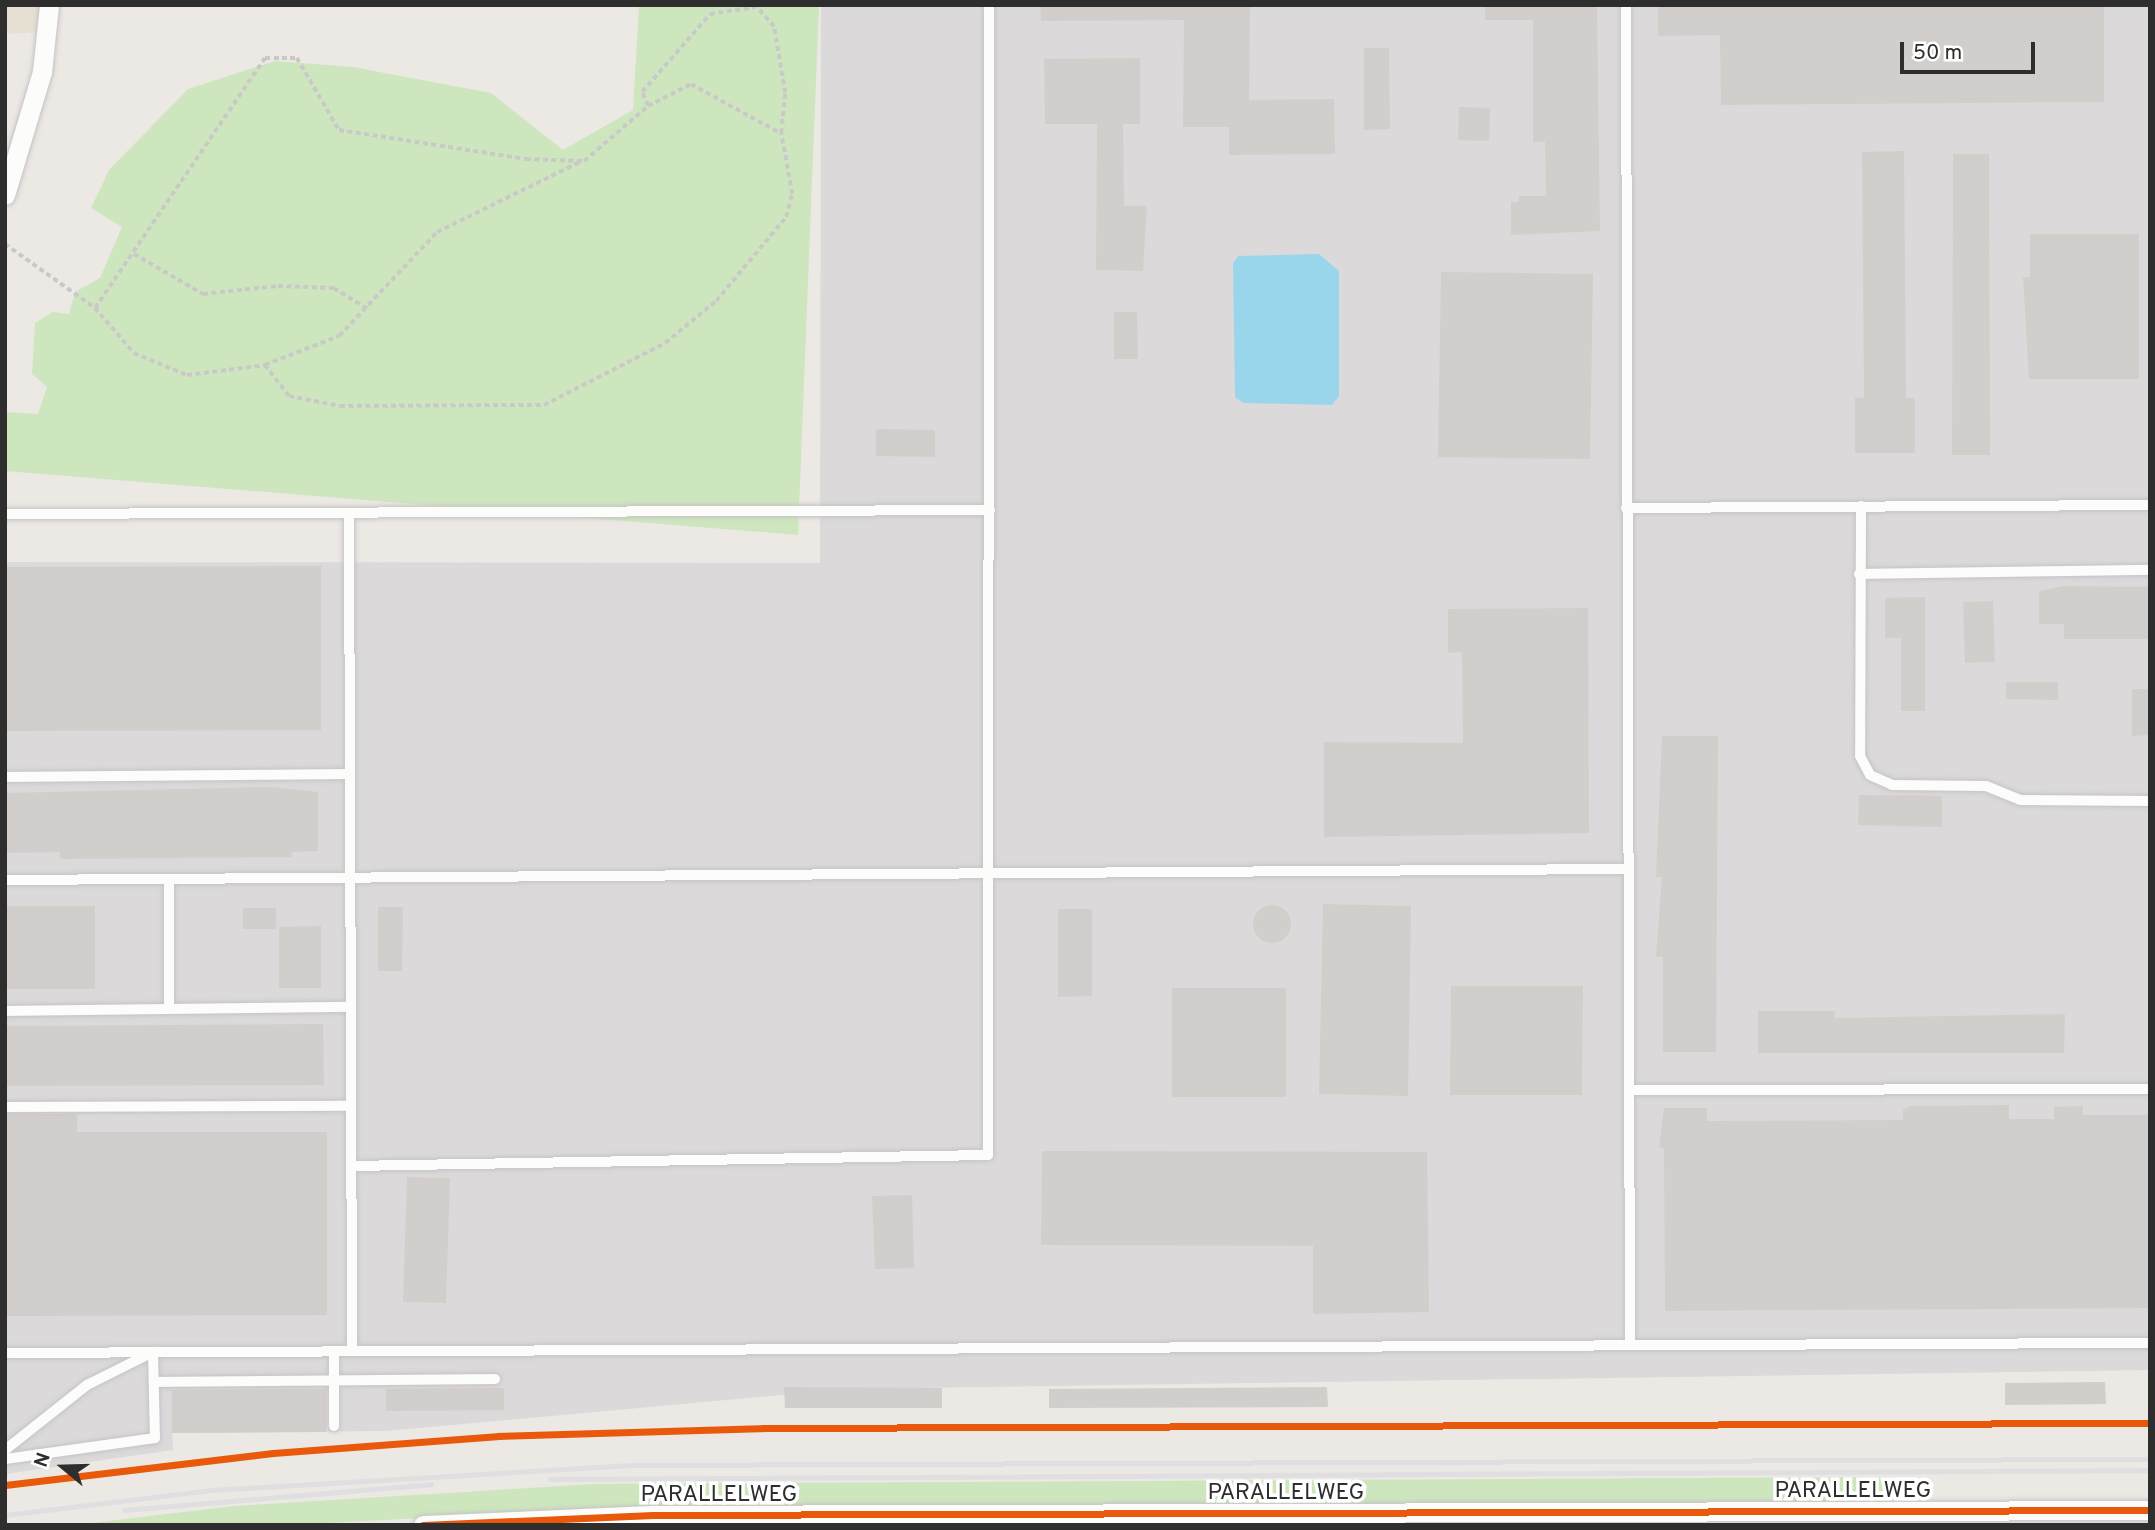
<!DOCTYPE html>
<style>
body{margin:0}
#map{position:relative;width:2155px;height:1530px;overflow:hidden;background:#ece8e4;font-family:Overpass,sans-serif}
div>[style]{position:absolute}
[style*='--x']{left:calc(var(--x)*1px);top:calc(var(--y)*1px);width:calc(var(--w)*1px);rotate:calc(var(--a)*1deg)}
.industrial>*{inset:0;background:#dcd9db}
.education>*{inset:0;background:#e6e0d3}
.green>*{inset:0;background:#cee6be}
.water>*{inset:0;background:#99d6ec}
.building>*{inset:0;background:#d1cecb}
.round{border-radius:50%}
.path>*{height:3.5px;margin-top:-1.75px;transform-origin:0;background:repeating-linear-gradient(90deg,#c9c9c8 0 5px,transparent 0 8.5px)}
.roads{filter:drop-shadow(0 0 2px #c5c4c5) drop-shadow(0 0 2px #c5c4c5)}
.lane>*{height:10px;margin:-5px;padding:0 5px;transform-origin:5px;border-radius:5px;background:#fcfcfb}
.street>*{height:19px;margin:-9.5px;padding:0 9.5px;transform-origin:9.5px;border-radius:9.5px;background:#fcfcfb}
.rail>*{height:5px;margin:-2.5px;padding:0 2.5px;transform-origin:2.5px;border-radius:2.5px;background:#dfdfe1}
.cycleway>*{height:7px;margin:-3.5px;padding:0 3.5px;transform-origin:3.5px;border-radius:3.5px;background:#e8590c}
span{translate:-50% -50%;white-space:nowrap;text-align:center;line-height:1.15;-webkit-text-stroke:7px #fff;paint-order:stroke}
.street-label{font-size:23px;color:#2e2e2e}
.frame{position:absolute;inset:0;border:7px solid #2e2e2e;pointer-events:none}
.north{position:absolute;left:28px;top:1432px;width:70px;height:70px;-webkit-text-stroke:5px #fff;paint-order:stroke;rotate:289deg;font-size:19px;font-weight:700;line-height:28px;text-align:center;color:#2e2e2e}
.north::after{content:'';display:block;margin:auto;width:24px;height:32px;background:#2e2e2e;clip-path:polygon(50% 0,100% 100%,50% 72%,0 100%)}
.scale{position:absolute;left:1900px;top:42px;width:135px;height:32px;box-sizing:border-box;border:4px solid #2e2e2e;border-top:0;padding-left:9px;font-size:21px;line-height:24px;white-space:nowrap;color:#2e2e2e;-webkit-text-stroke:5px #fff;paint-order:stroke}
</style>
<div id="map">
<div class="industrial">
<i style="clip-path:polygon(821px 5px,2150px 5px,2150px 1370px,847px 1389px,386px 1431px,172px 1433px,173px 1450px,5px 1474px,5px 562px,820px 563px)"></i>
</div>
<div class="education">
<i style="clip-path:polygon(5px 5px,41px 5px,40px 32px,5px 34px)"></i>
</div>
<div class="green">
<i style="clip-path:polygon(639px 5px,819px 5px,798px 535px,5px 471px,5px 412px,38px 414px,47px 387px,32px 374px,35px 323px,53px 312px,69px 314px,75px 292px,100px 278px,122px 227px,91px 208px,109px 170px,188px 89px,275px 61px,353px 67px,491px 93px,563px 150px,633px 110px)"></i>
<i style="clip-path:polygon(1896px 1477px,1895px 1504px,653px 1506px,288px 1525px,75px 1525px,234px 1506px,594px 1484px)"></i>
</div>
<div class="water">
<i style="clip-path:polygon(1319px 254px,1339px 271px,1339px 396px,1332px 405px,1243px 403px,1235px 397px,1233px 263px,1238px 256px)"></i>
</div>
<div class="building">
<i style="clip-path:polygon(1040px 5px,1250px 5px,1249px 100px,1334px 99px,1335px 154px,1229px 155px,1229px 127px,1183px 127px,1184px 20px,1041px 21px)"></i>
<i style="clip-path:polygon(1485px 5px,1597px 5px,1600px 231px,1511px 235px,1511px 202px,1519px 202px,1519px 196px,1546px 196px,1545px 142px,1533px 142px,1533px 20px,1485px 20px)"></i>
<i style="clip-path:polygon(1658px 5px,2104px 5px,2104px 102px,1721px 105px,1720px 35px,1658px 36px)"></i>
<i style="clip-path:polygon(1364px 48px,1389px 48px,1390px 129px,1364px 130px)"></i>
<i style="clip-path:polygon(1140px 58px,1140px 124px,1123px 124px,1124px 206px,1147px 206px,1143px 271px,1096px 270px,1097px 124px,1045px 124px,1044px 59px)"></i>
<i style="clip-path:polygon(1459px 107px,1490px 108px,1489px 141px,1458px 140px)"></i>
<i style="clip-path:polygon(1904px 151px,1906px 398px,1915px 398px,1915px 453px,1855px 453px,1855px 398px,1864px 398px,1862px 152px)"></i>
<i style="clip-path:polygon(1953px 154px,1989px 154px,1990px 455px,1952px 455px)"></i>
<i style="clip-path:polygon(2030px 234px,2139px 234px,2139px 379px,2029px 379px,2023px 277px,2030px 277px)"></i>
<i style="clip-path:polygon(1441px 272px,1593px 274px,1590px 459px,1438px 457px)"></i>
<i style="clip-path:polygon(1114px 312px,1137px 312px,1138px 359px,1114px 359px)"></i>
<i style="clip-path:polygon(876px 429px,935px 430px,935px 457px,876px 456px)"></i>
<i style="clip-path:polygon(321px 566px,321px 730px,5px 731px,5px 567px)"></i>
<i style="clip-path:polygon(2064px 586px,2150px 587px,2150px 639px,2064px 639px,2064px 624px,2039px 624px,2039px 591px)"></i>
<i style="clip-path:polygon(1925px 597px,1925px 711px,1901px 711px,1901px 638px,1885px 638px,1885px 598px)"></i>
<i style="clip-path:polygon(1993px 601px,1995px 662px,1965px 663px,1963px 602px)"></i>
<i style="clip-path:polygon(1588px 608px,1589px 833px,1324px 837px,1324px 742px,1463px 743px,1462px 652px,1448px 653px,1448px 609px)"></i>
<i style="clip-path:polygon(2006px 682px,2058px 682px,2058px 700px,2006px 699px)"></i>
<i style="clip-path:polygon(2132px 689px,2150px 689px,2150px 735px,2132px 736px)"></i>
<i style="clip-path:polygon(1662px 736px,1718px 736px,1716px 1052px,1663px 1052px,1663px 957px,1656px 957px,1662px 877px,1656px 877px)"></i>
<i style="clip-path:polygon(272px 787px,318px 792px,318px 851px,292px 852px,291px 857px,60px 859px,60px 852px,5px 853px,5px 793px)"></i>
<i style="clip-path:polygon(1859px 795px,1942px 796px,1942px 827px,1858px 825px)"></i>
<i style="clip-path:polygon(1323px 904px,1411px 906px,1408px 1096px,1319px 1094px)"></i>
<i class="round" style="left:1253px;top:905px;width:38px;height:38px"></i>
<i style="clip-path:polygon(5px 906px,95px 906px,95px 989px,5px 989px)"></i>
<i style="clip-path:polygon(378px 907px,403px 907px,402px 971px,378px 971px)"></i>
<i style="clip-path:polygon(243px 908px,276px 908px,276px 929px,243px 929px)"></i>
<i style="clip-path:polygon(1058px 909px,1092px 909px,1092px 996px,1058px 997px)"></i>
<i style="clip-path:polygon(321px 926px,321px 988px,279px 988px,279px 927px)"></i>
<i style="clip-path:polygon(1451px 986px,1583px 986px,1582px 1095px,1450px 1095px)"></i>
<i style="clip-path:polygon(1172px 988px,1286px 988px,1286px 1097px,1172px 1097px)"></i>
<i style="clip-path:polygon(1758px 1011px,1835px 1011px,1835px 1018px,2065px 1014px,2064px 1053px,1758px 1053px)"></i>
<i style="clip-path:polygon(323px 1024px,324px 1085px,5px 1086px,5px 1026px)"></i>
<i style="clip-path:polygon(2009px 1105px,2009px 1119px,2054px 1119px,2054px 1107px,2083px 1106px,2083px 1115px,2150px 1115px,2150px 1308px,1665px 1311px,1664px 1148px,1659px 1147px,1664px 1108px,1707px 1108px,1707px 1121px,1903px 1120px,1903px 1110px,1911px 1106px)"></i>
<i style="clip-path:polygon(5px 1114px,77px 1114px,77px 1132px,327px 1132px,327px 1315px,5px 1316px)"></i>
<i style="clip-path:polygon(1042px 1151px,1427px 1152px,1429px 1312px,1313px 1314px,1313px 1246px,1041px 1245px)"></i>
<i style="clip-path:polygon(407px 1177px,450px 1178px,446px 1303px,403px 1302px)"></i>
<i style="clip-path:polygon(912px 1195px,914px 1268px,875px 1269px,872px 1196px)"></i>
<i style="clip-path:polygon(2105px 1382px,2106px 1404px,2005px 1405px,2005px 1383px)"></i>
<i style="clip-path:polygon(784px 1387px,942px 1388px,942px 1408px,785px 1408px)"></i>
<i style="clip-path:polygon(1327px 1387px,1328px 1407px,1049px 1408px,1049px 1389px)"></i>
<i style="clip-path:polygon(504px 1388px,504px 1410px,386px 1411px,386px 1389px)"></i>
<i style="clip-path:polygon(326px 1389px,326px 1432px,172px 1433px,172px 1390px)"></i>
</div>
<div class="path">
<i style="--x:648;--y:106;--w:48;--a:-27.1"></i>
<i style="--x:691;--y:84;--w:102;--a:28.8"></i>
<i style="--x:5;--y:244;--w:110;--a:35.4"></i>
<i style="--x:95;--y:308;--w:60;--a:49.1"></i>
<i style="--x:134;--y:353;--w:57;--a:22.5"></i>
<i style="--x:187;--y:375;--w:79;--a:-7.3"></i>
<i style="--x:265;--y:365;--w:39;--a:52"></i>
<i style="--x:289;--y:396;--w:52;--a:11.1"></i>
<i style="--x:340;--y:406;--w:204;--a:-0.3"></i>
<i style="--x:544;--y:405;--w:136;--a:-27.1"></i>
<i style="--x:665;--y:343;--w:66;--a:-39.5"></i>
<i style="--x:716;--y:301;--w:109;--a:-50.2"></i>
<i style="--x:786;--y:217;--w:24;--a:-75"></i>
<i style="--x:792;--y:194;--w:62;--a:-100.2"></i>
<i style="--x:781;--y:133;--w:40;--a:-84.3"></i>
<i style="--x:785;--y:93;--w:67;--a:-99.5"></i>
<i style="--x:774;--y:27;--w:28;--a:-131"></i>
<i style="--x:134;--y:254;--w:80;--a:30.1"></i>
<i style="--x:203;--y:294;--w:75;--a:-6.1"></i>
<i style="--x:278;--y:286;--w:56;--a:2"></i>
<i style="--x:334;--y:288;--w:40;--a:32"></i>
<i style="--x:95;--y:308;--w:302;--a:-55.8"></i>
<i style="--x:265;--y:58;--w:32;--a:0"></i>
<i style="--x:297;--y:58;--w:83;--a:59.7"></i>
<i style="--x:339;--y:130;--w:189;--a:8.8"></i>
<i style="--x:526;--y:159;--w:58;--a:2"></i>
<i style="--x:584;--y:161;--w:84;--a:-40.7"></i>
<i style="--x:648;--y:106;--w:15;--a:-113"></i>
<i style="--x:642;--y:92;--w:103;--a:-48.9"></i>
<i style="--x:710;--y:14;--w:46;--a:-8.8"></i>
<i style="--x:265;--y:365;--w:79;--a:-21.4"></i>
<i style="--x:339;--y:336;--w:143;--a:-46.7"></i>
<i style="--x:437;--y:232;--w:161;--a:-26.1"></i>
</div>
<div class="roads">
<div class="lane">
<i style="--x:1626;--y:5;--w:1338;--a:89.83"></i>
<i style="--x:1861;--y:506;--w:250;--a:90.2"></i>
<i style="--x:1860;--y:756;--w:21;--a:62"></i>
<i style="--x:1870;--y:775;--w:24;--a:24"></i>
<i style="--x:1892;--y:785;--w:94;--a:0.6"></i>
<i style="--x:1986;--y:786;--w:37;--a:22"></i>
<i style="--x:2020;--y:800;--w:130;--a:0.4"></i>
<i style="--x:1626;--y:508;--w:524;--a:-0.33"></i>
<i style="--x:349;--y:513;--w:838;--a:89.79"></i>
<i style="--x:5;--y:514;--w:985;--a:-0.23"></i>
<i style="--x:1859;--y:574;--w:291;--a:-0.8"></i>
<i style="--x:5;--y:777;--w:343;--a:-0.5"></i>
<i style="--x:5;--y:880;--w:1623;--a:-0.39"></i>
<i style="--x:169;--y:1008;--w:129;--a:-90"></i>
<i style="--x:5;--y:1011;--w:345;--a:-0.7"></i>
<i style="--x:1629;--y:1090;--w:521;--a:-0.11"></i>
<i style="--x:5;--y:1107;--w:345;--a:-0.2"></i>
<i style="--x:351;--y:1166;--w:637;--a:-0.99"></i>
<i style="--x:988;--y:1155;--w:1150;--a:-89.95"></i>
<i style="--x:334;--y:1351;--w:75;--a:90"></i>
<i style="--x:5;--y:1353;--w:2145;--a:-0.27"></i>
<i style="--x:154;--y:1382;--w:341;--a:-0.5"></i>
<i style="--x:5;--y:1450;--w:105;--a:-38.4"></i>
<i style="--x:87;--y:1385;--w:74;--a:-26.6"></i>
<i style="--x:153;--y:1352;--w:86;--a:88.7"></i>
<i style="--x:155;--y:1438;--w:151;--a:172"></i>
</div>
<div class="street">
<i style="--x:5;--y:195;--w:128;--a:-73.3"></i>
<i style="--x:42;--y:72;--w:67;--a:-84"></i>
<i style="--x:423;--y:1525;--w:230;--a:-2.5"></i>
<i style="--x:653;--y:1515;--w:1497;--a:-0.19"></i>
</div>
</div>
<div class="rail">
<i style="--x:550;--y:1479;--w:1600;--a:-0.32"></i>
<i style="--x:124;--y:1510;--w:308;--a:-4.8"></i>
<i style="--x:5;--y:1515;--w:209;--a:-6.9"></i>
<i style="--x:212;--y:1490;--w:420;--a:-3.4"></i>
<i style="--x:631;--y:1465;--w:1519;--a:-0.23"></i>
</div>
<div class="cycleway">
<i style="--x:5;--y:1485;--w:270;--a:-6.8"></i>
<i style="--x:273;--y:1453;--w:227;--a:-4.3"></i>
<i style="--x:499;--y:1436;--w:265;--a:-1.7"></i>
<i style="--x:764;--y:1428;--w:1386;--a:-0.21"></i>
<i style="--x:423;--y:1525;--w:230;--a:-2.5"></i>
<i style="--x:653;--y:1515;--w:1497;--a:-0.19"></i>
</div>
<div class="street-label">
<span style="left:1853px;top:1492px">PARALLELWEG</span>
<span style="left:1286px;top:1494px">PARALLELWEG</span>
<span style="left:719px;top:1496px">PARALLELWEG</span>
</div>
<div class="frame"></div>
<div class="north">N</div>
<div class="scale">50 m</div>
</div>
